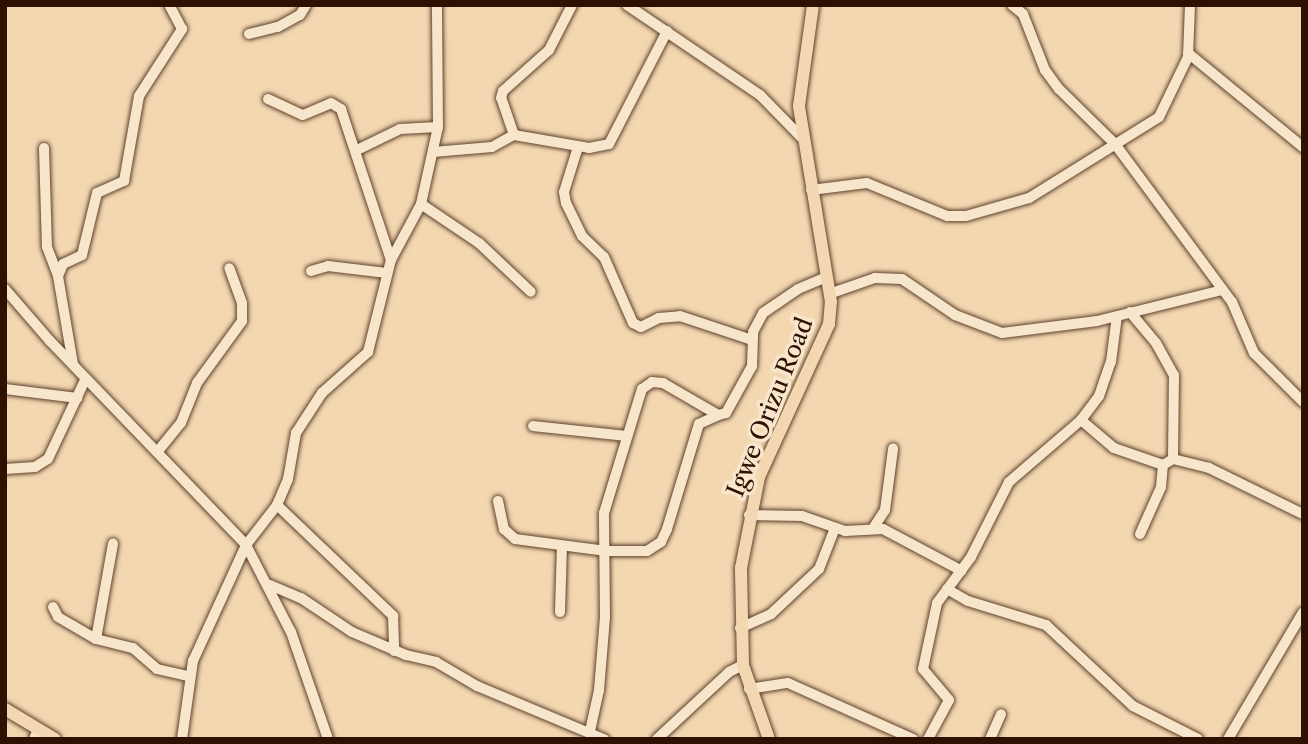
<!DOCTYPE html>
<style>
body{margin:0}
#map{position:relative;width:1308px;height:744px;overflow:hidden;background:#f3d7b0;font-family:"Libre Caslon Text",serif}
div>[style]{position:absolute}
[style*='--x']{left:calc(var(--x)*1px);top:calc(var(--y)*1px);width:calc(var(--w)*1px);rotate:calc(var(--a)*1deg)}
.roads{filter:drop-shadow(0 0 2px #5f422d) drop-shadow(0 0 2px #5f422d)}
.minor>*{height:10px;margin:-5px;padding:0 5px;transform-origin:5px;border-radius:5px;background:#f7e5cc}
.major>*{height:12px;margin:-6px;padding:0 6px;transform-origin:6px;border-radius:6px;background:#f3d7b0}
span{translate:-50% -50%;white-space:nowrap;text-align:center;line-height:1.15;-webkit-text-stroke:7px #f7e5cc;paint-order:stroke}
.street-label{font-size:24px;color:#2e1101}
.frame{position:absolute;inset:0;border:7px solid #2e1101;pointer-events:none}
</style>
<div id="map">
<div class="roads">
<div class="minor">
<i style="--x:627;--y:5;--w:161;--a:34.1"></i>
<i style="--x:760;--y:95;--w:60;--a:45.7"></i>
<i style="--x:1012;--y:5;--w:14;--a:39"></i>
<i style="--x:1023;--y:14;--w:60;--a:68.6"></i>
<i style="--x:1045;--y:70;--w:24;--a:54"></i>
<i style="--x:1059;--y:89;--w:78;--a:44.5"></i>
<i style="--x:1115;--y:144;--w:197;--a:53.5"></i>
<i style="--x:1232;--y:302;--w:56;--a:66.7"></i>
<i style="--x:1254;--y:353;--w:69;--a:45"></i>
<i style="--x:249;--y:34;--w:30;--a:-14"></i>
<i style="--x:278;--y:27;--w:25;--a:-29"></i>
<i style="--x:300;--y:15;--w:12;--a:-59"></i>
<i style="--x:1188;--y:53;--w:149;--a:39.3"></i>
<i style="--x:268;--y:99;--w:38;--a:25"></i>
<i style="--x:303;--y:115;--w:30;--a:-23"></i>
<i style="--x:331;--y:103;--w:12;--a:31"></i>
<i style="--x:341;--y:109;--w:159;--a:71.7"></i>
<i style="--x:514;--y:135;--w:39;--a:-109"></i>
<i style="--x:501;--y:98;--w:7;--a:-74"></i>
<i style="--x:503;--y:91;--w:62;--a:-41.7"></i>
<i style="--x:549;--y:50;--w:51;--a:-62.9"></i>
<i style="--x:578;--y:147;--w:47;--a:107.3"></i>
<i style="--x:564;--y:192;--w:11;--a:80"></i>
<i style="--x:566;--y:203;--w:37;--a:64"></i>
<i style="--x:582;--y:236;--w:30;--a:44"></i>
<i style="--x:604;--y:257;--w:72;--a:66.3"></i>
<i style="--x:633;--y:323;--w:9;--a:27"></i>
<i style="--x:641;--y:327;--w:20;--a:-27"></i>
<i style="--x:659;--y:318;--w:21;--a:-5"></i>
<i style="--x:680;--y:316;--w:76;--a:18.4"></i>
<i style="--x:44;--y:148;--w:99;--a:88.3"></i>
<i style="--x:47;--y:247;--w:31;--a:69"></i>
<i style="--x:357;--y:150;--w:48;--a:-26"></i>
<i style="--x:400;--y:129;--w:38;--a:-3"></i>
<i style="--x:433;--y:152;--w:59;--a:-4.8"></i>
<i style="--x:492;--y:147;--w:25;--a:-29"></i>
<i style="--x:514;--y:135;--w:76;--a:9.8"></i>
<i style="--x:589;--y:148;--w:20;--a:-11"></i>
<i style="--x:609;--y:144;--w:127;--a:-62.8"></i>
<i style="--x:811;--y:190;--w:56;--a:-7.1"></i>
<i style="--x:867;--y:183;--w:87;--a:22.4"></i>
<i style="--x:947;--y:216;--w:19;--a:0"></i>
<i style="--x:966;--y:216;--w:66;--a:-15.9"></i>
<i style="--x:1029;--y:198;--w:153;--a:-31.9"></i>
<i style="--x:1159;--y:117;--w:67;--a:-64.2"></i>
<i style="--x:1188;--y:57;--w:52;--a:-87.8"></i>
<i style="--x:421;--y:204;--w:70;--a:33.9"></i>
<i style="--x:479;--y:243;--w:71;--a:43.3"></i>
<i style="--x:311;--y:271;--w:18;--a:-16"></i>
<i style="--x:328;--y:266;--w:59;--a:6.8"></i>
<i style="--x:5;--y:289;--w:69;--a:49.1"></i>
<i style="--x:50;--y:341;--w:283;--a:46.1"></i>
<i style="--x:246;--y:545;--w:98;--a:62.7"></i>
<i style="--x:291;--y:632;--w:113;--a:70.9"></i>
<i style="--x:829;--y:294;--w:49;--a:-19.2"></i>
<i style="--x:875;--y:278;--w:27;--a:2"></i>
<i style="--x:902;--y:279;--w:64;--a:34.2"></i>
<i style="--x:955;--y:315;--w:50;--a:21"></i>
<i style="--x:1002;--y:333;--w:96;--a:-7.2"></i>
<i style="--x:1097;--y:321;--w:129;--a:-13.9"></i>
<i style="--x:1130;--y:312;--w:40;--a:50"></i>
<i style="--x:1156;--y:343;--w:37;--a:61"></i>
<i style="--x:1174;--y:375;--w:84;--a:90.7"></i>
<i style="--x:73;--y:364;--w:89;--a:-99.7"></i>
<i style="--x:58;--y:276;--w:13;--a:-67"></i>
<i style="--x:63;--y:264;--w:21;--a:-25"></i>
<i style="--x:82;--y:255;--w:64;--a:-76.4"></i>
<i style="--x:97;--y:193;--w:30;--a:-24"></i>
<i style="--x:124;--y:181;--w:86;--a:-80"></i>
<i style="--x:139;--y:96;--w:80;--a:-57.3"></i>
<i style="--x:182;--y:29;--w:27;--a:-118"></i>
<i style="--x:5;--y:389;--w:73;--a:7.1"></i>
<i style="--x:1081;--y:420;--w:43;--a:40.3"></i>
<i style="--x:1114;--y:448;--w:52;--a:19.1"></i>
<i style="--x:533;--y:426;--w:94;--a:6.1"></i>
<i style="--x:158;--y:451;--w:36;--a:-51"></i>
<i style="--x:181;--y:423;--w:43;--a:-68.2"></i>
<i style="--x:197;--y:383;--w:77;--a:-54"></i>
<i style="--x:242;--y:321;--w:18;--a:-90"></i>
<i style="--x:242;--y:303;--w:37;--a:-110"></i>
<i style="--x:5;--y:469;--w:30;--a:-4"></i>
<i style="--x:35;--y:467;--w:15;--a:-32"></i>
<i style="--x:48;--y:459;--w:89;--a:-64.9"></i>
<i style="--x:498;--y:501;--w:29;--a:78"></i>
<i style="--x:504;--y:529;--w:15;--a:42"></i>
<i style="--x:515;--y:539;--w:92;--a:7.5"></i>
<i style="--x:606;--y:551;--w:41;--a:0"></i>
<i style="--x:647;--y:551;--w:17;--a:-33"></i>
<i style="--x:661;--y:542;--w:14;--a:-65"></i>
<i style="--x:667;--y:529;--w:110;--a:-73.1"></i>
<i style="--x:699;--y:424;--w:21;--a:-25"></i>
<i style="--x:277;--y:505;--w:161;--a:43.7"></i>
<i style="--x:393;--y:616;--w:35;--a:88"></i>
<i style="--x:749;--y:515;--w:53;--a:1.1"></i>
<i style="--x:802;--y:516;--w:46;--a:19.2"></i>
<i style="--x:845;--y:531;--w:38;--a:-3"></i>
<i style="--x:883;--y:529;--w:89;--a:28"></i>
<i style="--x:874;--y:527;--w:20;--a:-57"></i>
<i style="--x:885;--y:510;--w:62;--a:-82.5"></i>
<i style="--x:1140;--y:534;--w:51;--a:-65.9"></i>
<i style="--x:1161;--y:487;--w:22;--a:-85"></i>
<i style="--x:1163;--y:465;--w:12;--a:-31"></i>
<i style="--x:1173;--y:459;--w:37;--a:14"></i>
<i style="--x:1209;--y:468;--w:105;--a:26.1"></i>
<i style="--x:270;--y:585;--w:34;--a:23"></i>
<i style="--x:301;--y:598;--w:61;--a:33.7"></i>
<i style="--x:352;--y:632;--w:59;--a:23.1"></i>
<i style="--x:406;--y:655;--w:31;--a:13"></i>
<i style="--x:436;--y:662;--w:48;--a:30.3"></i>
<i style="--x:477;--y:686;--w:138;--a:22.7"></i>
<i style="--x:947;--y:589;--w:24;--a:30"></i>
<i style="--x:968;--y:601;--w:82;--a:17.1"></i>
<i style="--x:1046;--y:625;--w:119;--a:43"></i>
<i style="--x:1133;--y:706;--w:73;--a:26.9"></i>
<i style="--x:53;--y:607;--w:11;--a:63"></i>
<i style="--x:58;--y:617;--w:44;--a:30.1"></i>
<i style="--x:96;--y:639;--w:38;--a:14"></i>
<i style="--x:133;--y:648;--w:32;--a:41"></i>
<i style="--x:157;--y:669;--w:32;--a:13"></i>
<i style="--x:560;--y:612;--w:66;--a:-88.3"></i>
<i style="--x:740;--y:628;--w:34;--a:-24"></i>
<i style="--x:771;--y:614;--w:66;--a:-43.2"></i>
<i style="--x:819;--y:569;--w:44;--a:-68.7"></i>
<i style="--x:96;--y:639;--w:97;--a:-79.9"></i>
<i style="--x:749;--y:689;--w:39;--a:-9"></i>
<i style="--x:788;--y:683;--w:137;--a:24.1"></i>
<i style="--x:590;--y:731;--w:42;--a:-77.6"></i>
<i style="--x:599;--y:690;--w:73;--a:-85.3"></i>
<i style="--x:605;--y:617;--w:104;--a:-90.6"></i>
<i style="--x:604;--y:513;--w:130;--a:-73"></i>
<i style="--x:642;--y:389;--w:12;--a:-35"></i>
<i style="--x:652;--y:382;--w:11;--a:5"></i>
<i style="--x:663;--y:383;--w:64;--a:30.2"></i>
<i style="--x:718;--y:415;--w:8;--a:-14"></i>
<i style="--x:726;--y:413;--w:54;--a:-61"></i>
<i style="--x:752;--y:366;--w:34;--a:-88"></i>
<i style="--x:753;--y:332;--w:21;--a:-62"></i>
<i style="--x:763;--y:313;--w:42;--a:-34.4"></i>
<i style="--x:798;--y:289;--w:30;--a:-23"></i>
<i style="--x:34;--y:739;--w:11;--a:-68"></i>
<i style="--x:182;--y:739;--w:79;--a:-82"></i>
<i style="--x:193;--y:661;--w:128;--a:-65.4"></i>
<i style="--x:246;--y:545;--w:51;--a:-52.2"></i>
<i style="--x:277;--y:505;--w:28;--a:-67"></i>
<i style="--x:288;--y:479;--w:47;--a:-80.1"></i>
<i style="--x:296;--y:433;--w:48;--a:-57"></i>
<i style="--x:322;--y:393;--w:62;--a:-41.7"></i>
<i style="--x:368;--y:352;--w:95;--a:-76"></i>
<i style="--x:391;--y:260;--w:64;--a:-61.8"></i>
<i style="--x:421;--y:204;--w:79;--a:-77.6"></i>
<i style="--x:438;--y:127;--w:122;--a:-90.5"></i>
<i style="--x:657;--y:739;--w:98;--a:-42.9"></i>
<i style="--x:729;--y:672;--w:16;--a:-27"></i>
<i style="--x:928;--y:739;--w:44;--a:-61.7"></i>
<i style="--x:949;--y:700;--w:40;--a:-130"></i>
<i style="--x:923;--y:669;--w:67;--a:-78"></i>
<i style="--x:937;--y:603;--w:57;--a:-53.5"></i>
<i style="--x:971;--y:557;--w:84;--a:-63.1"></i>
<i style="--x:1009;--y:482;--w:95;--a:-40.7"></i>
<i style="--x:1081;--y:420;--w:30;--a:-53"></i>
<i style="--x:1099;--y:396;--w:36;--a:-71"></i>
<i style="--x:1111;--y:362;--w:46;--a:-82.6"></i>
<i style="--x:990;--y:739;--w:27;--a:-66"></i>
<i style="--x:1228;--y:739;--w:147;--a:-59.4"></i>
</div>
<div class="major">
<i style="--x:5;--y:709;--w:58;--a:31"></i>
<i style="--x:769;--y:739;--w:78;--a:-109.4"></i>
<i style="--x:743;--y:665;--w:97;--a:-91.2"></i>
<i style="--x:741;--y:568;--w:93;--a:-78.8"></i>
<i style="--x:759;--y:477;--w:168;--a:-65.4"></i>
<i style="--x:829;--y:324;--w:22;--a:-85"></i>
<i style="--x:831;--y:302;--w:199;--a:-99.3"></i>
<i style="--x:799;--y:106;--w:102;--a:-82.1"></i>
</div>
</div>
<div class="street-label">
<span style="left:770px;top:407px;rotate:-68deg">Igwe Orizu Road</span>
</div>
<div class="frame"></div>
</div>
